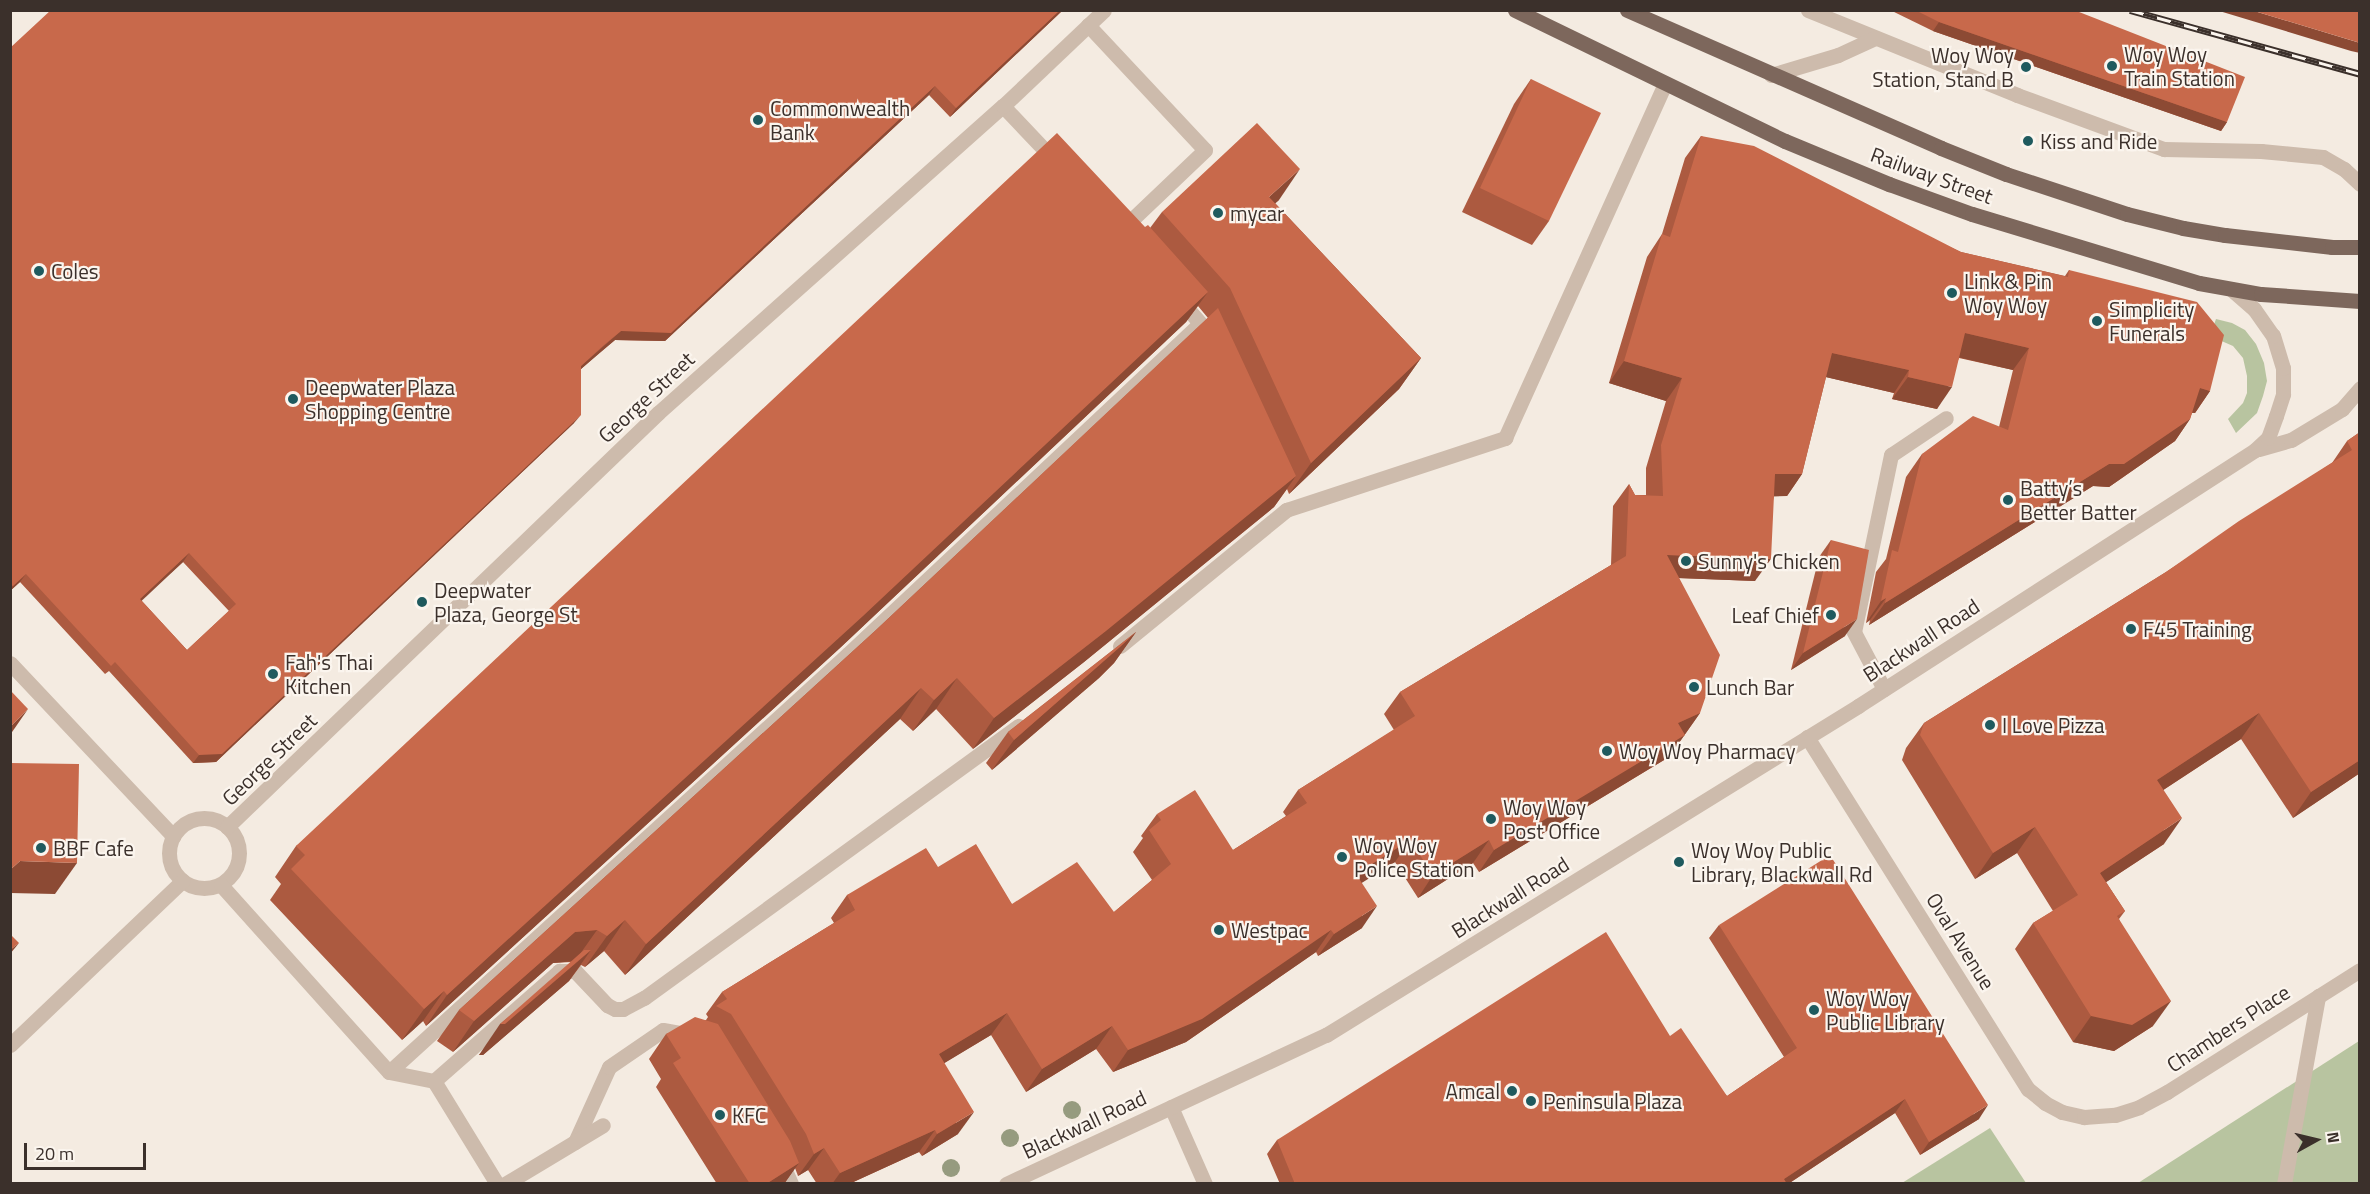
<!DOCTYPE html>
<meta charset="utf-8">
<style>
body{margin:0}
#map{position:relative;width:2370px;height:1194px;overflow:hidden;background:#f4ebe1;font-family:"Titillium Web",sans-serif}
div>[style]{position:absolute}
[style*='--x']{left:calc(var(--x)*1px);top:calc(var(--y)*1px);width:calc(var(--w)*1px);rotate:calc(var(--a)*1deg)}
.green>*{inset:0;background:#b8c4a0}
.minor>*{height:15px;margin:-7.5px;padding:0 7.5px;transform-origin:7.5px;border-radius:7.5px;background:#cdbbac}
.minor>.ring{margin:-7.5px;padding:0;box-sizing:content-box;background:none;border:15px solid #cdbbac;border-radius:50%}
.major>*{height:15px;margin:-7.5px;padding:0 7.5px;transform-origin:7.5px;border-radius:7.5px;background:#7d675c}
.rail>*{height:7px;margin-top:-3.5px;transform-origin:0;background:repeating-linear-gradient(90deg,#fbf5ee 0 14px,#3b302b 0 28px);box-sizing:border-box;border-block:2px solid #3b302b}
.trees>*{width:18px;height:18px;margin:-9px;border-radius:50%;background:#969b7f}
.wall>*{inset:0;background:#ac5a40}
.shaded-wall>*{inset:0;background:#8c4a34}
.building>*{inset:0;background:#c8694b}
.dots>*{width:16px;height:16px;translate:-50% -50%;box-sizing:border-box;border:3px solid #fbf5ee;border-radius:50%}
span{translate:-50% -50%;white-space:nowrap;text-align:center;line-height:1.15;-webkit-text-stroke:4.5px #fbf5ee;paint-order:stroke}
.poi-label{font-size:21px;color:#3b302b}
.left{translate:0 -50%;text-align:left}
.right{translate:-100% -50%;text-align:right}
.street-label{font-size:21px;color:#3b302b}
.frame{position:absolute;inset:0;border:12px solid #3b302b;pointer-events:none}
.north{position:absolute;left:2286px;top:1110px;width:60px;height:60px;-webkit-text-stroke:4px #fbf5ee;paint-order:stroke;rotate:82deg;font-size:16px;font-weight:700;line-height:24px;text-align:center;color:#3b302b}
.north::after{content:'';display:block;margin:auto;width:21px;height:27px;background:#3b302b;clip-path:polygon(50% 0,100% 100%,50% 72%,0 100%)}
.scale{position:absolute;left:24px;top:1143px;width:122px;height:27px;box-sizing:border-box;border:3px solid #3b302b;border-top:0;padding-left:8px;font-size:18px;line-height:21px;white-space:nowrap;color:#3b302b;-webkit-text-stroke:4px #fbf5ee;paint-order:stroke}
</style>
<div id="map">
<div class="green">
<i style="clip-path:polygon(2216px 319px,2232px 323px,2245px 330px,2256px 344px,2264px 363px,2267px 381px,2263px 396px,2257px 413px,2236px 433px,2228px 419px,2243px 403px,2247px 393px,2247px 376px,2243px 358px,2233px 346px,2210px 336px)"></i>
<i style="clip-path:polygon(2359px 1041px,2359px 1183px,2138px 1183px)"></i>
<i style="clip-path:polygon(1990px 1128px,2026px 1183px,1902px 1183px)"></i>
</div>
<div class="minor">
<i style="--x:1808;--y:10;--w:226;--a:22.1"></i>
<i style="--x:2017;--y:95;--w:157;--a:20.2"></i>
<i style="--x:2164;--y:149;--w:97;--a:1.2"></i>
<i style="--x:2261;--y:151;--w:62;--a:5.5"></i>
<i style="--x:2323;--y:157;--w:24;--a:30"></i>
<i style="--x:2344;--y:169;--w:22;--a:43"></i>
<i style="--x:1088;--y:25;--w:171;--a:46.9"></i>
<i style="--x:1205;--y:150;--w:115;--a:136.4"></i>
<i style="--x:1771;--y:75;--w:70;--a:-16.6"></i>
<i style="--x:1838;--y:55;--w:41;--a:-24.7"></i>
<i style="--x:1003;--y:106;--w:76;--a:46.6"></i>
<i style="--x:2259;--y:449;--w:33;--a:-16"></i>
<i style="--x:2291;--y:440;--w:60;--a:-31.3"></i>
<i style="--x:2342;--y:409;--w:28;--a:-49"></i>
<i style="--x:1120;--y:646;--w:215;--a:-39.3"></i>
<i style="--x:1286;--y:510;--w:231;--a:-18.2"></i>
<i style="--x:1505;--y:438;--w:388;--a:-65.7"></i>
<i style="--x:10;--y:663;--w:238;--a:46.7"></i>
<i style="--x:1884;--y:689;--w:64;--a:-117.8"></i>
<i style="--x:1854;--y:632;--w:181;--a:-78.2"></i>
<i style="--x:1891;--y:455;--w:66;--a:-33.9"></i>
<i style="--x:1807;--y:737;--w:416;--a:57.9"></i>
<i style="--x:2028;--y:1089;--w:22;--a:39"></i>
<i style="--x:2045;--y:1103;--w:19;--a:28"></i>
<i style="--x:2062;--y:1112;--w:23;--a:13"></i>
<i style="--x:2084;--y:1117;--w:31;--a:-4"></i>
<i style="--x:2115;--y:1115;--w:25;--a:-18"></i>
<i style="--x:2139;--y:1107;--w:32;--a:-28"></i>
<i style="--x:2167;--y:1092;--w:228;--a:-32.3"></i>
<i class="ring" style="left:169px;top:818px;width:55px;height:55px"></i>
<i style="--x:227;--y:827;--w:598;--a:-43.85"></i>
<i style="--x:658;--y:413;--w:462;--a:-41.7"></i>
<i style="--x:1003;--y:106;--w:139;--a:-43.5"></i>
<i style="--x:221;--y:885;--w:251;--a:48.1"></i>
<i style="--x:389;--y:1072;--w:46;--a:11.3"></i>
<i style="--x:434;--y:1081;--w:121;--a:58.5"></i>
<i style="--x:10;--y:1045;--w:238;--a:-43.6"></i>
<i style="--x:389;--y:1072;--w:621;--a:-42.32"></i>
<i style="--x:848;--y:654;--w:483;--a:-43.2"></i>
<i style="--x:1200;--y:323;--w:32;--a:-131"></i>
<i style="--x:434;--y:1081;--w:167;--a:-41.3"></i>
<i style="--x:559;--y:971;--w:16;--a:0"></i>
<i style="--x:575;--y:971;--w:47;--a:46.7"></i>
<i style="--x:607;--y:1005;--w:9;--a:27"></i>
<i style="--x:615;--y:1009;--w:8;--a:0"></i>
<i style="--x:623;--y:1009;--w:24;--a:-28"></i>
<i style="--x:644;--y:998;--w:463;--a:-36"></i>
<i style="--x:1171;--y:1107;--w:84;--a:66.2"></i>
<i style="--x:575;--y:1142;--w:82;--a:-65.6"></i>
<i style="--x:609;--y:1067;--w:65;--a:-34.4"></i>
<i style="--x:663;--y:1030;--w:28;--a:10"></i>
<i style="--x:780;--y:1159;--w:27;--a:66"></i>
<i style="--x:505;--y:1184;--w:114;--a:-31"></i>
<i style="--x:1006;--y:1184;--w:353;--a:-25"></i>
<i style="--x:1326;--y:1035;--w:626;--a:-31.73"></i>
<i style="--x:1858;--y:706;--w:472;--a:-32.8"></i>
<i style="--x:2255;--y:450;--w:18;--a:-43"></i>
<i style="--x:2268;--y:438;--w:23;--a:-70"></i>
<i style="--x:2276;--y:416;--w:23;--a:-72"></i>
<i style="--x:2283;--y:394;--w:26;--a:-90"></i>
<i style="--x:2283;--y:368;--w:34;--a:-107"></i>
<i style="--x:2273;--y:336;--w:33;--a:-125"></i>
<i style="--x:2254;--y:309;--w:30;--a:-139"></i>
<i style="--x:2284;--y:1184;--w:191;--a:-79.7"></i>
</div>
<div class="major">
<i style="--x:1515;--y:10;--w:300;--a:25.9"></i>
<i style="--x:1785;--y:141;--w:113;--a:22.5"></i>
<i style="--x:1889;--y:184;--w:88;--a:19.9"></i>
<i style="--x:1972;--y:214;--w:237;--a:16.9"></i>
<i style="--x:2199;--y:283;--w:63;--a:10.1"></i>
<i style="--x:2261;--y:294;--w:99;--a:4"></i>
<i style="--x:1627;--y:10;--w:343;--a:23.7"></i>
<i style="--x:1941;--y:148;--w:70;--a:21.8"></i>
<i style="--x:2006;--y:174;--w:127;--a:18.3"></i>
<i style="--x:2127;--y:214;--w:58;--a:14"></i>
<i style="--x:2183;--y:228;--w:43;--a:9.5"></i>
<i style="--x:2225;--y:235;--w:108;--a:6.4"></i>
<i style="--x:2332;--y:247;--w:28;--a:0"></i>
</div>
<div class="rail">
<i style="--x:2130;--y:10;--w:239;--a:15.5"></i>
</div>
<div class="trees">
<i style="left:1072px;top:1110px"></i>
<i style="left:1010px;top:1138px"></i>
<i style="left:951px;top:1168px"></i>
</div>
<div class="wall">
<i style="clip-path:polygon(evenodd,1063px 10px,950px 117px,929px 95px,665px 341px,615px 340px,598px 354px,581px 369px,574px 423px,216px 762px,193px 763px,109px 671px,105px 674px,20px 582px,10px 591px,10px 48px,1063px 10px,183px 562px,229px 611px,187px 650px,141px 600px,183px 562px)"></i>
<i style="clip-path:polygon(1890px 10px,2074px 10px,2227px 122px,2221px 131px,1933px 31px)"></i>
<i style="clip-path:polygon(1531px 79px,1549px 221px,1532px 245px,1462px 212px,1514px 104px)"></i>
<i style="clip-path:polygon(1701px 136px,1961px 252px,2065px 276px,2069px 270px,2210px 391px,2195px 413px,2192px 413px,2190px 419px,2175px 441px,2109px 487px,2093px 486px,1869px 625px,1870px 620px,1866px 623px,1876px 572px,1886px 559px,1906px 477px,1922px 454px,1999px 427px,2013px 370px,1959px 358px,1937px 409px,1892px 399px,1894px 393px,1826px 377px,1802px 474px,1787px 496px,1774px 496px,1755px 581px,1679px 578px,1700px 713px,1669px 757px,1479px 872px,1473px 863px,1418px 898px,1395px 862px,1362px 882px,1362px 928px,1318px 956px,1316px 952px,1186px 1042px,1113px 1072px,1096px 1049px,1026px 1092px,991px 1035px,944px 1063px,958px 1134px,922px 1156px,919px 1152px,849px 1184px,817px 1184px,808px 1170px,798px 1176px,795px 1168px,784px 1184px,717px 1184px,656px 1087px,661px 1079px,649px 1059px,666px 1034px,706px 1020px,708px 1017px,706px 1014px,722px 992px,834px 923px,831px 918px,847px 895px,938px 867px,1012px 904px,1114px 912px,1152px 880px,1133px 852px,1143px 838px,1141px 836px,1157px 814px,1233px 850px,1286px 816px,1283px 812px,1298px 790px,1394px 730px,1384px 714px,1400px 692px,1611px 565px,1613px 506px,1629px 484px,1635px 495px,1646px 495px,1646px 468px,1666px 401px,1609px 383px,1647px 257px,1662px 234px,1685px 158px)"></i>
<i style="clip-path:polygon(1279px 200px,1275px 203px,1421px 358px,1399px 389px,1289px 494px,1287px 489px,1274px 507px,1084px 662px,973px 749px,936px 709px,913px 731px,900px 719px,625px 975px,604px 951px,585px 967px,581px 965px,569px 981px,483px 1055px,479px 1055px,571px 962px,553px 963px,453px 1052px,437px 1041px,459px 1010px,876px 630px,1208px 318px,1198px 306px,1186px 322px,841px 647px,426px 1026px,423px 1021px,402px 1040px,270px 900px,281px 884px,275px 877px,296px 846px,1145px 227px,1150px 228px,1162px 212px)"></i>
<i style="clip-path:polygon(2360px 432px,2360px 773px,2293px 818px,2241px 739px,2163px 790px,2164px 844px,2106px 882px,2125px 911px,2119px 919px,2153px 1026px,2114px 1051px,2073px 1042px,2015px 949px,2033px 923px,2053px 911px,2017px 853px,1975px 879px,1902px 760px,1906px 748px,1924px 723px,2166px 572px,2332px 463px,2347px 441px)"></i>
<i style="clip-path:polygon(1831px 540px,1845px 636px,1791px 670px,1819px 557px)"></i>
<i style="clip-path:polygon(1136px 632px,1114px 663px,1099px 678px,992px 770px,986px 763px,1008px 732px)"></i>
<i style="clip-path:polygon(1719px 925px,1979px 1119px,1920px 1155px,1895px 1113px,1788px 1184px,1280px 1184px,1267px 1154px,1277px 1140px,1670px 1036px,1727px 1096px,1784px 1057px,1709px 938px)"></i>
</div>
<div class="shaded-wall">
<i style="clip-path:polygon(1060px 10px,1063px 10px,950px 117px,956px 108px)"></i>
<i style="clip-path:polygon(2216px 10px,2251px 10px,2360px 43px,2360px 53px,2351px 51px)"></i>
<i style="clip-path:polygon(1939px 22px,2227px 122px,2221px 131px,1933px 31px)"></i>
<i style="clip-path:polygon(935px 86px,929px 95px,665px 341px,615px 340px,574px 375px,581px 366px,621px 331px)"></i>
<i style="clip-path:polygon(1300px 169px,1279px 200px,1248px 228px,1269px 197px)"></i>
<i style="clip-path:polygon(1208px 292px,1186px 322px,841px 647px,426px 1026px,447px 995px)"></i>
<i style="clip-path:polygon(1965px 333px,2029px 348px,2013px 370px,1949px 355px)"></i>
<i style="clip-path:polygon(1832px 353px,1909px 370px,1894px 393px,1817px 375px)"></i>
<i style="clip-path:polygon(1421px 358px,1399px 389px,1289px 494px,1311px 463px)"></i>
<i style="clip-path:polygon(1624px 361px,1682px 378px,1666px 401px,1609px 383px)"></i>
<i style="clip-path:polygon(1908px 377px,1952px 387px,1937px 409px,1892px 399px)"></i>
<i style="clip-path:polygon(2200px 388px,2210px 391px,2195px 413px,2184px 411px)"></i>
<i style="clip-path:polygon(581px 415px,574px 423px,216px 762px,193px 763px,199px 755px)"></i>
<i style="clip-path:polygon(2190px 419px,2175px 441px,2109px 487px,2093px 486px,1869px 625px,1885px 603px,2109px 464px)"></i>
<i style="clip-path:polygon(1775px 474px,1802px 474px,1787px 496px,1759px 497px)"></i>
<i style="clip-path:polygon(1296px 476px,1274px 507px,1084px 662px,973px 749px,994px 718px)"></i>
<i style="clip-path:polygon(189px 553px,183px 562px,134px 608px,140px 599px)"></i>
<i style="clip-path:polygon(1667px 555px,1771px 559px,1755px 581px,1651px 577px)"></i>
<i style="clip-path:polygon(26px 574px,20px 582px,10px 591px,10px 589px,13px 586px)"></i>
<i style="clip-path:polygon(1886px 598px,1870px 620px,1866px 623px,1881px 601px)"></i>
<i style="clip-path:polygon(1857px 619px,1845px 636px,1791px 670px,1803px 653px)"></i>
<i style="clip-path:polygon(1136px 632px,1114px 663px,1099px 678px,992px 770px,1014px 740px)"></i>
<i style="clip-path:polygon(957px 678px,936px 709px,913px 731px,934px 700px)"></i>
<i style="clip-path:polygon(921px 688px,900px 719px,625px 975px,646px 944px)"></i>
<i style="clip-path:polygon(28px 709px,10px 735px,10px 727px)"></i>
<i style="clip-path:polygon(1700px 713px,1669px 757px,1479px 872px,1494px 850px,1678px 723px)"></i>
<i style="clip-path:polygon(2259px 713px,2241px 739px,2139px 806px,2157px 780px)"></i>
<i style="clip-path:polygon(2360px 760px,2360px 773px,2293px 818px,2311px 792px)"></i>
<i style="clip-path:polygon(2182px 818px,2164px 844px,2082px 898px,2100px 873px)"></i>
<i style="clip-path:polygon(2035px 827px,2017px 853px,1975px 879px,1993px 853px)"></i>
<i style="clip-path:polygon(1410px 840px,1395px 862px,1341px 896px,1356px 874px)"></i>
<i style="clip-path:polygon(1489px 840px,1473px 863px,1418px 898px,1433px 875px)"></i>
<i style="clip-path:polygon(20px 861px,77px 863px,55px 894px,10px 893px,10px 870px)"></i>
<i style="clip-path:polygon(1377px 906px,1362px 928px,1318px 956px,1334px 934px)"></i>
<i style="clip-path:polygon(625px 920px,604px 951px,585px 967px,607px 936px)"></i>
<i style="clip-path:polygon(597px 930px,575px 961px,553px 963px,453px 1052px,474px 1021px,575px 932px)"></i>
<i style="clip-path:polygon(1331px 930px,1316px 952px,1186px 1042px,1113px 1072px,1128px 1050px)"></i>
<i style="clip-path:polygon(19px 943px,10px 954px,10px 950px)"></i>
<i style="clip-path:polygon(591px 950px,569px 981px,483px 1055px,479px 1055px,500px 1024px)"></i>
<i style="clip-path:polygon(444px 991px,423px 1021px,402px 1040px,424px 1009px)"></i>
<i style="clip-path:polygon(2171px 1001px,2153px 1026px,2114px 1051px,2073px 1042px,2091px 1016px)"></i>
<i style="clip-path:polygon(1007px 1013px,991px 1035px,923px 1076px,939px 1054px)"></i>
<i style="clip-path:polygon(1112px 1026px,1096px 1049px,1026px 1092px,1042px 1069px)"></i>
<i style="clip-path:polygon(1905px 1099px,1895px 1113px,1788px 1184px,1781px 1184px,1784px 1179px)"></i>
<i style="clip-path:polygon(1988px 1105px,1979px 1119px,1920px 1155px,1929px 1142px)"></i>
<i style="clip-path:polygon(974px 1112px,958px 1134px,922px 1156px,937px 1134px)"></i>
<i style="clip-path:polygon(935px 1130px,919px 1152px,849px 1184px,832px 1184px,840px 1173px)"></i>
<i style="clip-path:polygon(824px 1148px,808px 1170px,798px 1176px,814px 1154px)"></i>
<i style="clip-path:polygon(799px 1163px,784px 1184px,766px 1184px)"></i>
</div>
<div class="building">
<i style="clip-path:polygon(evenodd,51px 10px,1060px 10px,956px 108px,935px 86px,671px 333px,621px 331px,604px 345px,581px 366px,581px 415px,222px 754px,199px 755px,115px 662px,111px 666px,26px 574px,13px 586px,10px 584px,10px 48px,51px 10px,189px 553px,236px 604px,187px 650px,140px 599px,189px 553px)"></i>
<i style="clip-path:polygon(1915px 10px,2074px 10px,2245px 77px,2227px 122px,1939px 22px)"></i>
<i style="clip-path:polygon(2251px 10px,2360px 10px,2360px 43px,2357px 42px)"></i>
<i style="clip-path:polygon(1531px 79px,1601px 113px,1549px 221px,1480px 188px)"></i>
<i style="clip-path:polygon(1257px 123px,1300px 169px,1269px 197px,1421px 358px,1311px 463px,1230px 288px,1162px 212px)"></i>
<i style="clip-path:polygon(1057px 133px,1145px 227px,1148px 225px,1208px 292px,863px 616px,447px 995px,444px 991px,424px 1009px,291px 869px,305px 855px,296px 846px)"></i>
<i style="clip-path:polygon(1701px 136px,1754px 146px,1961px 252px,2068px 277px,2069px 270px,2197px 302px,2224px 335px,2210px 391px,2200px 388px,2190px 419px,2124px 464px,2109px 464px,1885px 603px,1886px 598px,1881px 601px,1892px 550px,1898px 552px,1922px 454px,1973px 416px,2008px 430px,2029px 348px,1965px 333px,1952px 387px,1908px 377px,1909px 370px,1832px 353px,1802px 474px,1775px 474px,1771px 559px,1667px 555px,1720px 655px,1700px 713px,1678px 723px,1685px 735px,1494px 850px,1489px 840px,1433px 875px,1410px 840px,1356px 874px,1377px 906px,1334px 934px,1331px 930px,1202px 1019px,1128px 1050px,1112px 1026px,1042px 1069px,1007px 1013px,939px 1054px,974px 1112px,937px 1134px,935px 1130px,840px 1173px,824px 1148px,814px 1154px,806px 1134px,731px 1014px,716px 1006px,727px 999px,722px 992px,855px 910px,847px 895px,926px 848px,938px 867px,976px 844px,1012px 904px,1077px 862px,1114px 912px,1171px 864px,1149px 830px,1161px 820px,1157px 814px,1195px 790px,1233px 850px,1307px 803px,1298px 790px,1415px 716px,1400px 692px,1626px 556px,1629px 484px,1635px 495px,1663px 496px,1661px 445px,1682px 378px,1624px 361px,1662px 234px,1670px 237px)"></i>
<i style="clip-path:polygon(1218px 308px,1296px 476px,1106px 631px,994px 718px,957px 678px,934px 700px,921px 688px,646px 944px,625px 920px,607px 936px,597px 930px,575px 932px,474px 1021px,459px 1010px,876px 630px)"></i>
<i style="clip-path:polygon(2360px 432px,2360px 760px,2311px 792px,2259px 713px,2157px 780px,2182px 818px,2100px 873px,2125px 911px,2117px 916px,2171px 1001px,2132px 1025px,2091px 1016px,2033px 923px,2078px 895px,2035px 827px,1993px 853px,1920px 735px,1924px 723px,2166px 572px,2239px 521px,2352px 450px,2347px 441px)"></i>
<i style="clip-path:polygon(1831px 540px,1869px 550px,1857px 619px,1803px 653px)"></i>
<i style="clip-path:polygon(1136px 632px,1120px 647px,1014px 740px,1008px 732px)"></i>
<i style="clip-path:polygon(10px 690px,28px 709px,10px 727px)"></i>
<i style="clip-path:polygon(10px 763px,79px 764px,77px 863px,20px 861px,10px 870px)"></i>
<i style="clip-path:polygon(1830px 855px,1988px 1105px,1929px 1142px,1905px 1099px,1784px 1179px,1787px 1184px,1295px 1184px,1277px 1140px,1606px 932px,1670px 1036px,1681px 1028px,1727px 1096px,1797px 1048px,1719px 925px)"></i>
<i style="clip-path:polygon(10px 934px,19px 943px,10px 950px)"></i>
<i style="clip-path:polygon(584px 950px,591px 950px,505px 1024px,500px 1024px)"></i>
<i style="clip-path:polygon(695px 1017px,718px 1024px,790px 1141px,799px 1163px,766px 1184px,750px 1184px,673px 1063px,681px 1058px,666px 1034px)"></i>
</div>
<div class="dots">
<i style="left:2112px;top:66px;background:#1f5a5e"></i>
<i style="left:2026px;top:67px;background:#1f5a5e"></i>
<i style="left:758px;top:120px;background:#1f5a5e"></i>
<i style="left:2028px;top:141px;background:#1f5a5e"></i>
<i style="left:1218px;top:213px;background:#1f5a5e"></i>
<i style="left:39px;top:271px;background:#1f5a5e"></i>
<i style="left:1952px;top:293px;background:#1f5a5e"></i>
<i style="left:2097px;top:321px;background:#1f5a5e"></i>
<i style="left:293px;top:399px;background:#1f5a5e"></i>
<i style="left:2008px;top:500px;background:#1f5a5e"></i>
<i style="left:1686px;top:561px;background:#1f5a5e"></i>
<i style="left:422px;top:602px;background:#1f5a5e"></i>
<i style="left:1831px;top:615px;background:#1f5a5e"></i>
<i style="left:2131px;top:629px;background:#1f5a5e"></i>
<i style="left:273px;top:674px;background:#1f5a5e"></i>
<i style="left:1694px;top:687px;background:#1f5a5e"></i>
<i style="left:1990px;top:725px;background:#1f5a5e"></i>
<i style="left:1607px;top:751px;background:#1f5a5e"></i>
<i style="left:1491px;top:819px;background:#1f5a5e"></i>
<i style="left:41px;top:848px;background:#1f5a5e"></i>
<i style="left:1342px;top:857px;background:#1f5a5e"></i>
<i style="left:1679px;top:862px;background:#1f5a5e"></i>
<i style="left:1219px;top:930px;background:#1f5a5e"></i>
<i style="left:1814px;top:1010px;background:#1f5a5e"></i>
<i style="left:1512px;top:1091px;background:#1f5a5e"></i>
<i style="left:1531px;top:1101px;background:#1f5a5e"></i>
<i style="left:720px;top:1115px;background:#1f5a5e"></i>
</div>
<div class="poi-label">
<span class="left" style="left:2124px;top:66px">Woy Woy<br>Train Station</span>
<span class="right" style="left:2014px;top:67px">Woy Woy<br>Station, Stand B</span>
<span class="left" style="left:770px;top:120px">Commonwealth<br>Bank</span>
<span class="left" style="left:2040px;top:141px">Kiss and Ride</span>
<span class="left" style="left:1230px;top:213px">mycar</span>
<span class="left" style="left:51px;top:271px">Coles</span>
<span class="left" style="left:1964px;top:293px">Link &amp; Pin<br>Woy Woy</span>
<span class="left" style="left:2109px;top:321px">Simplicity<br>Funerals</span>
<span class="left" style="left:305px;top:399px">Deepwater Plaza<br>Shopping Centre</span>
<span class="left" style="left:2020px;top:500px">Batty’s<br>Better Batter</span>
<span class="left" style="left:1698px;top:561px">Sunny's Chicken</span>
<span class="left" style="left:434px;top:602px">Deepwater<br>Plaza, George St</span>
<span class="right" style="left:1819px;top:615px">Leaf Chief</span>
<span class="left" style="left:2143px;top:629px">F45 Training</span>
<span class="left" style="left:285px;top:674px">Fah's Thai<br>Kitchen</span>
<span class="left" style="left:1706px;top:687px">Lunch Bar</span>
<span class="left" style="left:2002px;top:725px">I Love Pizza</span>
<span class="left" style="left:1619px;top:751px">Woy Woy Pharmacy</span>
<span class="left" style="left:1503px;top:819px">Woy Woy<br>Post Office</span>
<span class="left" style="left:1354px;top:857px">Woy Woy<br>Police Station</span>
<span class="left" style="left:53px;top:848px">BBF Cafe</span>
<span class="left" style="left:1691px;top:862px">Woy Woy Public<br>Library, Blackwall Rd</span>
<span class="left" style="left:1231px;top:930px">Westpac</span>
<span class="left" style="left:1826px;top:1010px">Woy Woy<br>Public Library</span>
<span class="right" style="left:1500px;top:1091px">Amcal</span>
<span class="left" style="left:1543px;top:1101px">Peninsula Plaza</span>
<span class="left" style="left:732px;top:1115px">KFC</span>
</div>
<div class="street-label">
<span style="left:1932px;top:175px;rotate:20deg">Railway Street</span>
<span style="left:646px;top:397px;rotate:-43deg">George Street</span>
<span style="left:1921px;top:640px;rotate:-33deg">Blackwall Road</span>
<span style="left:269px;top:759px;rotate:-44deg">George Street</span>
<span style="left:1510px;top:897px;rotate:-32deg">Blackwall Road</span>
<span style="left:1961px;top:941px;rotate:58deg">Oval Avenue</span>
<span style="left:2228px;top:1028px;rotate:-33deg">Chambers Place</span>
<span style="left:1084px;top:1124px;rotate:-25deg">Blackwall Road</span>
</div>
<div class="frame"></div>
<div class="north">N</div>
<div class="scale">20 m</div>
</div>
